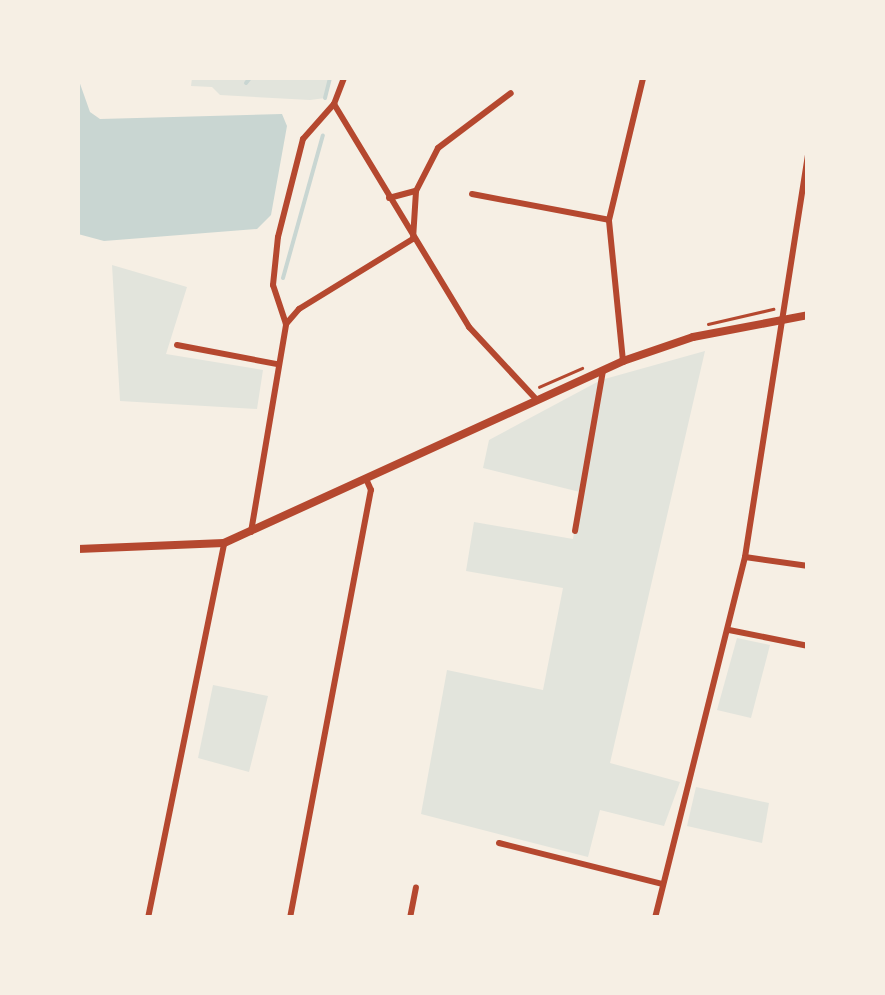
<!DOCTYPE html>
<style>
body{margin:0}
#map{position:relative;width:885px;height:995px;overflow:hidden;background:#f6efe4;font-family:"Public Sans",sans-serif}
div>[style]{position:absolute}
[style*='--x']{left:calc(var(--x)*1px);top:calc(var(--y)*1px);width:calc(var(--w)*1px);rotate:calc(var(--a)*1deg)}
.green>*{inset:0;background:#e2e4dc}
.water>*{inset:0;background:#c9d6d2}
.stream>*{height:4px;margin:-2px;padding:0 2px;transform-origin:2px;border-radius:2px;background:#c9d6d2}
.path>*{height:2.5px;margin:-1.25px;padding:0 1.25px;transform-origin:1.25px;border-radius:1.25px;background:#b5482f}
.minor>*{height:6px;margin:-3px;padding:0 3px;transform-origin:3px;border-radius:3px;background:#b5482f}
.tertiary>*{height:8px;margin:-4px;padding:0 4px;transform-origin:4px;border-radius:4px;background:#b5482f}
span{translate:-50% -50%;white-space:nowrap;text-align:center;line-height:1.15;-webkit-text-stroke:8px #f6efe4;paint-order:stroke}
.frame{position:absolute;inset:0;border:80px solid #f6efe4;pointer-events:none}
</style>
<div id="map">
<div class="green">
<i style="clip-path:polygon(192px 78px,330px 78px,325px 98px,310px 100px,220px 95px,212px 87px,191px 86px)"></i>
<i style="clip-path:polygon(112px 265px,187px 287px,166px 354px,263px 370px,257px 409px,120px 401px)"></i>
<i style="clip-path:polygon(705px 351px,610px 763px,680px 782px,664px 826px,600px 810px,588px 857px,421px 814px,447px 670px,543px 690px,563px 588px,466px 571px,474px 522px,573px 539px,580px 492px,483px 468px,489px 440px,601px 380px)"></i>
<i style="clip-path:polygon(737px 638px,770px 645px,751px 718px,717px 710px)"></i>
<i style="clip-path:polygon(213px 685px,268px 696px,249px 772px,198px 758px)"></i>
<i style="clip-path:polygon(696px 787px,769px 803px,762px 843px,687px 826px)"></i>
</div>
<div class="water">
<i style="clip-path:polygon(78px 78px,90px 112px,100px 119px,282px 114px,287px 126px,271px 215px,257px 229px,104px 241px,78px 234px)"></i>
</div>
<div class="stream">
<i style="--x:246;--y:83;--w:6;--a:-51"></i>
<i style="--x:325;--y:98;--w:21;--a:-76"></i>
<i style="--x:283;--y:278;--w:148;--a:-74.4"></i>
</div>
<div class="path">
<i style="--x:708;--y:324;--w:67;--a:-13"></i>
<i style="--x:539;--y:387;--w:47;--a:-23.8"></i>
</div>
<div class="minor">
<i style="--x:334;--y:104;--w:261;--a:58.8"></i>
<i style="--x:469;--y:327;--w:98;--a:47.1"></i>
<i style="--x:472;--y:194;--w:139;--a:10.7"></i>
<i style="--x:389;--y:198;--w:28;--a:-15"></i>
<i style="--x:286;--y:324;--w:20;--a:-49"></i>
<i style="--x:299;--y:309;--w:134;--a:-31.6"></i>
<i style="--x:413;--y:239;--w:48;--a:-86.4"></i>
<i style="--x:416;--y:191;--w:48;--a:-62.9"></i>
<i style="--x:438;--y:148;--w:91;--a:-37"></i>
<i style="--x:177;--y:345;--w:102;--a:10.8"></i>
<i style="--x:623;--y:361;--w:142;--a:-95.7"></i>
<i style="--x:609;--y:220;--w:146;--a:-76.5"></i>
<i style="--x:575;--y:531;--w:162;--a:-80.1"></i>
<i style="--x:251;--y:532;--w:211;--a:-80.4"></i>
<i style="--x:286;--y:324;--w:41;--a:-108.4"></i>
<i style="--x:273;--y:285;--w:48;--a:-84.1"></i>
<i style="--x:278;--y:237;--w:101;--a:-75.7"></i>
<i style="--x:303;--y:139;--w:47;--a:-48.5"></i>
<i style="--x:334;--y:104;--w:28;--a:-69"></i>
<i style="--x:745;--y:557;--w:64;--a:8.1"></i>
<i style="--x:729;--y:630;--w:81;--a:11.4"></i>
<i style="--x:499;--y:843;--w:168;--a:14.1"></i>
<i style="--x:148;--y:918;--w:383;--a:-78.5"></i>
<i style="--x:290;--y:918;--w:436;--a:-79.3"></i>
<i style="--x:371;--y:490;--w:12;--a:-114"></i>
<i style="--x:410;--y:918;--w:31;--a:-79"></i>
<i style="--x:655;--y:918;--w:372;--a:-76"></i>
<i style="--x:745;--y:557;--w:407;--a:-81.1"></i>
</div>
<div class="tertiary">
<i style="--x:78;--y:549;--w:146;--a:-2.4"></i>
<i style="--x:224;--y:543;--w:439;--a:-24.5"></i>
<i style="--x:623;--y:361;--w:74;--a:-18.9"></i>
<i style="--x:693;--y:337;--w:117;--a:-10.8"></i>
</div>
<div class="frame"></div>
</div>
